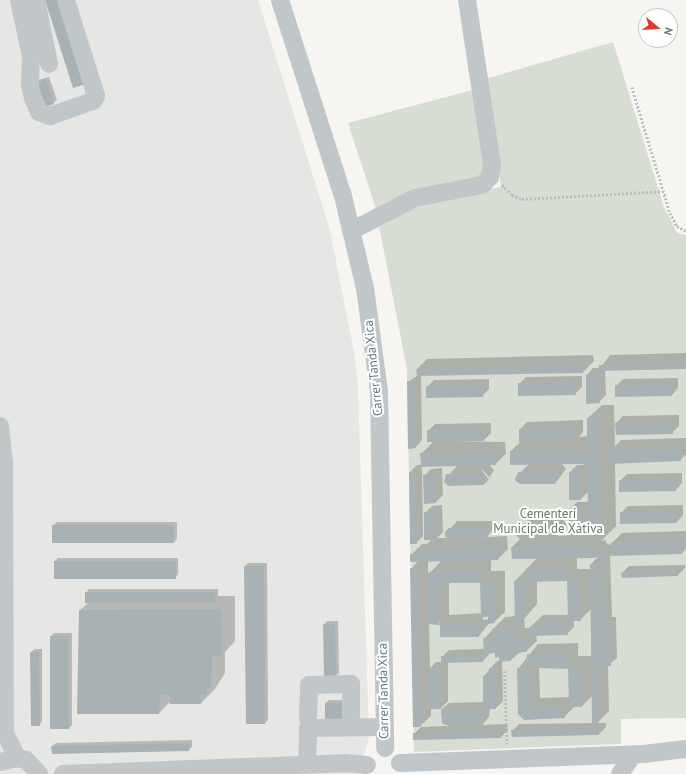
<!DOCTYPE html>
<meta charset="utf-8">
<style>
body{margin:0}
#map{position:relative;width:686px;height:774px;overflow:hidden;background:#f6f5f2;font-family:"PT Sans",sans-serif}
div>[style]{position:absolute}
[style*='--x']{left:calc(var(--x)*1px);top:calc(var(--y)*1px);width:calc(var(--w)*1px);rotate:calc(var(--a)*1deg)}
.built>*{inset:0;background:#e6e7e5}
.green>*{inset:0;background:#d8ddd3}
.shadow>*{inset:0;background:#0003}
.building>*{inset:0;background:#a8b2b5}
.path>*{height:2.5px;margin-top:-1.25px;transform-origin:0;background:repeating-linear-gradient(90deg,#bbbebf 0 2px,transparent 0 4px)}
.minor>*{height:18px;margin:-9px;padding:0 9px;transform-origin:9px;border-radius:9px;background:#c1c6c8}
span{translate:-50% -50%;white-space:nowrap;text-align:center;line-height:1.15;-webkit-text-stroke:4px #fff;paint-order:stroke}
.street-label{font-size:13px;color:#657a83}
.park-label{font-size:13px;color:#6b7a64}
.north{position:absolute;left:638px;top:8px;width:40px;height:40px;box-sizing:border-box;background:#fff;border:1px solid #c1cacd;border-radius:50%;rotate:108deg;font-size:11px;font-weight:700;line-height:16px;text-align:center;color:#657a83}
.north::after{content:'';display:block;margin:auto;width:14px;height:18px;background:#e13827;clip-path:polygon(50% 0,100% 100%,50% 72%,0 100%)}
</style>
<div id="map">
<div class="built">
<i style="clip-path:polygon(0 0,258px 0,330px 230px,355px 357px,358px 388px,369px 737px,359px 774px,0 774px)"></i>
</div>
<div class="green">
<i style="clip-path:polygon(613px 42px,664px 207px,677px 233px,686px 235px,686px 718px,621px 719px,621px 744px,414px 752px,407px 369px,378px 221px,417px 201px,501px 187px,485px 79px)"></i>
<i style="clip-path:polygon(476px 89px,488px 163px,484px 177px,376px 209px,348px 123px)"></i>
</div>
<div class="shadow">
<i style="clip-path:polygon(49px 77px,57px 100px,53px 103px,38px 80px)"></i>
<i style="clip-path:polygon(686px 353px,686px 368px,605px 369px,606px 395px,599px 402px,587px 375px,593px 368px,600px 368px,610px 355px)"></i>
<i style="clip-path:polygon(593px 355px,594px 361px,583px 372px,421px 375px,422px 440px,416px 447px,408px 382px,418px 375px,417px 369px,427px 359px)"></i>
<i style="clip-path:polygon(582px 376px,582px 387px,575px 394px,519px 384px,526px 377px)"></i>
<i style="clip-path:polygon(678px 378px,678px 388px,672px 395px,616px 386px,623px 379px)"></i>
<i style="clip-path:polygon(489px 379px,489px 389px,482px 396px,427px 387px,434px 380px)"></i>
<i style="clip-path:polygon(evenodd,602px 405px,614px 405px,615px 446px,621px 440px,686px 438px,686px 455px,680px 460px,615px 463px,616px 526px,601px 541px,606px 540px,606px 543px,610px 545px,622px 533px,686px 531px,686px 549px,682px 553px,610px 555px,612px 617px,616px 617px,617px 658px,608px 665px,609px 711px,597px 723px,606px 723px,606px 727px,599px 734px,512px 731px,519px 724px,593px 723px,593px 695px,582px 706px,575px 706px,564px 717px,525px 719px,518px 669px,538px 644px,578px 643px,578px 656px,592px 656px,591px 609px,580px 620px,574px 620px,574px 627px,567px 634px,536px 634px,537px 641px,526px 651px,519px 653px,511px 660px,502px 661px,503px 701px,496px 708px,490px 708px,489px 717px,482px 725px,507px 724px,508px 730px,501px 737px,414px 734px,421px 727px,449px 726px,443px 723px,442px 709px,449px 703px,484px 702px,484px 676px,497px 661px,500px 661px,500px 656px,496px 652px,490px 653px,483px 661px,448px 662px,448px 701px,441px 708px,431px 708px,431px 716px,420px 726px,411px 569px,419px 560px,411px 555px,422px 544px,427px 544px,432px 539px,425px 513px,432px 506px,442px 505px,443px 532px,437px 538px,449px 538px,450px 529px,457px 521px,492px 521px,496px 525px,487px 537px,507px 536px,508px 549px,498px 559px,491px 559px,491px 571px,505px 571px,505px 612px,494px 622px,489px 623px,479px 636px,441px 636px,440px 622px,429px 623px,430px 668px,436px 662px,442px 662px,442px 657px,449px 650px,485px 649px,484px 639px,494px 628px,505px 617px,516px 616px,515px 581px,537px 558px,512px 547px,521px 538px,521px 528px,528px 520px,563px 520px,567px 524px,558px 536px,570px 535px,570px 509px,577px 502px,589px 502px,589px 491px,581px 499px,570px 499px,570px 472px,577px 465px,586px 465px,583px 463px,561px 463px,566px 469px,557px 481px,520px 483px,520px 473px,529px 464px,511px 451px,520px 442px,520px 429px,527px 422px,583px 420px,583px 432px,579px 437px,588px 436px,588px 418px,602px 405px,590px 527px,590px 535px,582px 535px,590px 527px,602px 405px,577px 557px,598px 557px,591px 564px,591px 569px,577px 569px,577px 557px,602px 405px,428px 560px,442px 560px,428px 575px,428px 560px,602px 405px,568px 580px,569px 615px,543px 615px,529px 628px,525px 628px,524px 619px,537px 604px,537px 581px,568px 580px,602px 405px,449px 582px,481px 582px,482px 613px,449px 615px,449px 582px,602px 405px,483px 616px,489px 616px,489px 619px,483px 620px,483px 616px,602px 405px,539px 667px,569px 668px,570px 697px,540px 698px,539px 667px)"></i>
<i style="clip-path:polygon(679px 415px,679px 426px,672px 433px,616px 423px,623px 416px)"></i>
<i style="clip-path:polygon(evenodd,491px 423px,491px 433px,484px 440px,442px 441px,505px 442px,506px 454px,495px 464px,489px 464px,494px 470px,486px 483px,449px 485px,445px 479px,458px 465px,422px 466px,423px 536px,416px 543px,410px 472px,417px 465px,422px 465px,421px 454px,434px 441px,428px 431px,435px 424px,491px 423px,481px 468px,490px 478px,487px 478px,481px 468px)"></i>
<i style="clip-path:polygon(442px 468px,443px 495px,436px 502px,424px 476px,431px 469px)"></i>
<i style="clip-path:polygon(682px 473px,682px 483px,676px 490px,620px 481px,627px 474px)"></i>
<i style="clip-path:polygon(683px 505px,683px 515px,677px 522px,621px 513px,628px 506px)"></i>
<i style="clip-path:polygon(57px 522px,177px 522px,177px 539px,174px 542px,53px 526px)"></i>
<i style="clip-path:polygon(58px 558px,178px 558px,178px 574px,175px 578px,55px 561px)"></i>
<i style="clip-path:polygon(248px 563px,267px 563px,268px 720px,265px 723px,245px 566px)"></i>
<i style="clip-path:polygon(685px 565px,685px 568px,678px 575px,623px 577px,622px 573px,629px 566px)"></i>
<i style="clip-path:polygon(89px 589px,218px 589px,218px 596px,235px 596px,235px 641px,225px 652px,225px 673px,215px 689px,201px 703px,171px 701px,159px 713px,80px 610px,89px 602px,86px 593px)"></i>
<i style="clip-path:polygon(327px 621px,338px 621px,339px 673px,336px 676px,324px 625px)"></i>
<i style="clip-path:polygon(54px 633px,72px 633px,72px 725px,69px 728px,51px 636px)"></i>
<i style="clip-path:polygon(35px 649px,42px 649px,42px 721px,39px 725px,31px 652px)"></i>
<i style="clip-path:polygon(329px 700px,347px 700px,347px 730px,326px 703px)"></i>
<i style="clip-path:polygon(192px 740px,192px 747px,189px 750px,52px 746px,56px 743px)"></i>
</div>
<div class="building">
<i style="clip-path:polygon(45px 0,59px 0,86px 84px,73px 88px)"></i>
<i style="clip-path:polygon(46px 79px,54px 104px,42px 108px,34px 83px)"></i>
<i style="clip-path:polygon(686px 363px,686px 369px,599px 371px,599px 365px)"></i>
<i style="clip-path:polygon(583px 365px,583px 373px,417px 376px,416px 369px)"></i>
<i style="clip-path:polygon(599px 374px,600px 403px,586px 404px,586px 375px)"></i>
<i style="clip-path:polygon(407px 381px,415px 381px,416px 448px,408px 449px)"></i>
<i style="clip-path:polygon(575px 382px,576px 395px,518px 396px,518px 383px)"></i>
<i style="clip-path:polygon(672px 384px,672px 396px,615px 397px,615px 385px)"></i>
<i style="clip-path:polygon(483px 385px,483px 397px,426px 398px,426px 386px)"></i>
<i style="clip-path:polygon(587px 418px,600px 418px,603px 540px,589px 541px,587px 468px,583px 464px,510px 465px,510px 451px,584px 450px,584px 456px,595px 456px,594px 447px,587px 447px)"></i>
<i style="clip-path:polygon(672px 422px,673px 434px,616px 435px,615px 423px)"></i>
<i style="clip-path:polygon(576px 427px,576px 440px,519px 442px,519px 429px)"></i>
<i style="clip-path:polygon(484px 429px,484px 441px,427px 442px,427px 430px)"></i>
<i style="clip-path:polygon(681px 448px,681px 461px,610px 464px,609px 450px)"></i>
<i style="clip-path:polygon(495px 452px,496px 465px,421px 467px,420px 453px)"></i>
<i style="clip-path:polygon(555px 471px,560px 476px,555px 484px,520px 484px,515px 480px,518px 472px)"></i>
<i style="clip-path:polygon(580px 471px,581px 500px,569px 500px,569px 472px)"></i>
<i style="clip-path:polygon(409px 472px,416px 472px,417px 544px,410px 544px)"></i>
<i style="clip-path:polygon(483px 473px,488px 478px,484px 485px,448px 486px,444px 482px,446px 474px)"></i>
<i style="clip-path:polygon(423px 475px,436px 475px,436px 503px,424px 504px)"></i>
<i style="clip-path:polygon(676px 479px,676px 491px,619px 492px,619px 480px)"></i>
<i style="clip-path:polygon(581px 508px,582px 537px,569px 537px,569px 509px)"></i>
<i style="clip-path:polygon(677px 511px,677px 523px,620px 524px,620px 512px)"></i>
<i style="clip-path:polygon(424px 512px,436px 512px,437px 540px,424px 540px)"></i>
<i style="clip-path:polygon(52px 525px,174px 525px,174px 543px,52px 543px)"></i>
<i style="clip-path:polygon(556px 526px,560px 531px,556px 538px,520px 539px,516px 535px,518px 527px)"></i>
<i style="clip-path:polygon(485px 527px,490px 532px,485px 540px,449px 540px,445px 536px,445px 532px,449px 528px)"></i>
<i style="clip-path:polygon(682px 540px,682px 554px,611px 556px,611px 543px)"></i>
<i style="clip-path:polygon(584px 545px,585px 551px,595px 550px,596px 558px,512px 559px,511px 547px)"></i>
<i style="clip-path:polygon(497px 546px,498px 560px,410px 562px,410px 554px,421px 554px,421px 548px)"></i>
<i style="clip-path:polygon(603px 549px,605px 623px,610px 623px,611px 666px,597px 667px,599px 722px,592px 723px,590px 564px,595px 564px,597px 624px,599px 624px,597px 550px)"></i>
<i style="clip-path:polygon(54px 561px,176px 561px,176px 579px,54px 579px)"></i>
<i style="clip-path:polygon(244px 566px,264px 566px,265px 724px,246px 724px)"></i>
<i style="clip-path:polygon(567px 567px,567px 579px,580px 580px,581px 621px,568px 621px,567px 581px,526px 582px,527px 616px,521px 616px,521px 623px,515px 623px,514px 581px,526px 580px,526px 568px)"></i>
<i style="clip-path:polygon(410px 568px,418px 568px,421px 727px,413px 727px)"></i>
<i style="clip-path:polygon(481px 570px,481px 581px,495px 581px,495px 623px,488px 624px,488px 617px,481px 617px,480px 583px,439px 583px,439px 623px,474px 623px,473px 630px,479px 629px,479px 637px,440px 637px,440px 625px,427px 624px,428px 573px,432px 571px)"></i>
<i style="clip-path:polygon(678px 571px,678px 576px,622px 578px,621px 573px)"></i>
<i style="clip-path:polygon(85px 592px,215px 592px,216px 602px,85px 603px)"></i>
<i style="clip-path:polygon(221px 609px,222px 656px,212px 656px,211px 688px,207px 688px,207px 695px,201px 695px,201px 704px,170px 704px,170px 695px,160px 695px,159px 714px,77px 714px,79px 610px)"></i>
<i style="clip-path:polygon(567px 621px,568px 635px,528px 636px,527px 629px,535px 628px,535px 622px)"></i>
<i style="clip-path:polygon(323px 624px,335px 624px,336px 677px,324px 678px)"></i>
<i style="clip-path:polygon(514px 626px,515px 638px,526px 638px,527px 652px,516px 652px,511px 655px,511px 661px,499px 662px,499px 657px,495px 658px,495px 653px,484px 654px,483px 638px,494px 638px,492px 629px)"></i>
<i style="clip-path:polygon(50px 636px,69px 636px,69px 729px,50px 729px)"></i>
<i style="clip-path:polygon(30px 652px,39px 652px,40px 726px,31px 726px)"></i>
<i style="clip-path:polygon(567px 653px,568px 666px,582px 666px,582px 707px,569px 707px,568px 669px,534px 668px,534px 662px,527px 662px,527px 654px)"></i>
<i style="clip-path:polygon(441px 656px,483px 656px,483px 662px,441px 663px)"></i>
<i style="clip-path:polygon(428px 668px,441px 668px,441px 709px,429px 709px)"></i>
<i style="clip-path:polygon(489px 668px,496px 668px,496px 709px,483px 709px,483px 676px,489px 675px)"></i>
<i style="clip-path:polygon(517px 668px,529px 670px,530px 708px,564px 707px,565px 718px,524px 720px,518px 714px)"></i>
<i style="clip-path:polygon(325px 703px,344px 703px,344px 735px,325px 735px)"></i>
<i style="clip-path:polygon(441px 709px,483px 709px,483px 725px,446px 725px,442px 723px)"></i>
<i style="clip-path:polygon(599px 729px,599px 735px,512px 737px,511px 730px)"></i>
<i style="clip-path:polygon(501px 731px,501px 738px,413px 740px,413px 733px)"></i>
<i style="clip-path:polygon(189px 743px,189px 751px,52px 754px,51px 746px)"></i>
</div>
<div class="path">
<i style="--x:632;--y:87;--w:132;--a:73.2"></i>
<i style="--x:670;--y:213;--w:15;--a:62"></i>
<i style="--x:677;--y:226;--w:10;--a:29"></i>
<i style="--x:502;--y:185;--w:14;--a:45"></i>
<i style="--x:512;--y:195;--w:11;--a:22"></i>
<i style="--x:522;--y:199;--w:141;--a:-3.2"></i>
<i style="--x:505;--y:671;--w:73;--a:88.4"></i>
</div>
<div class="minor">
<i style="--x:19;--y:0;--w:57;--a:77.9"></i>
<i style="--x:31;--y:56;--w:29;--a:92"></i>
<i style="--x:30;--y:85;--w:13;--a:77"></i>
<i style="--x:33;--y:98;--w:15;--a:67"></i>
<i style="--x:39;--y:112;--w:12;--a:20"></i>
<i style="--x:50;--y:116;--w:46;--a:-19.2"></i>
<i style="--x:93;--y:101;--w:6;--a:-59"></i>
<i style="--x:96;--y:96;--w:101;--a:-107.4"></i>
<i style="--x:36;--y:0;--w:65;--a:78.5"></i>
<i style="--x:280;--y:0;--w:206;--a:72.2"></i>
<i style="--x:343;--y:196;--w:95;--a:76.6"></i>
<i style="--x:365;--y:288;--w:104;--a:82.3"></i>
<i style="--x:379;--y:391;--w:357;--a:89"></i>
<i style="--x:351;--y:231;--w:72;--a:-27.3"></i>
<i style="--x:415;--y:198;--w:68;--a:-11"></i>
<i style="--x:482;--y:185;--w:11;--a:-45"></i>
<i style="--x:490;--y:177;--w:12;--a:-81"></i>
<i style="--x:492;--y:165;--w:167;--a:-98.6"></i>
<i style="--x:0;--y:426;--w:37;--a:84"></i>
<i style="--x:4;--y:463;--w:270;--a:89.8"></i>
<i style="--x:5;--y:733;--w:28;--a:64"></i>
<i style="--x:308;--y:718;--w:33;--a:-88"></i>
<i style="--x:309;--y:685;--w:42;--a:-1.4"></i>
<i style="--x:351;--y:684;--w:33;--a:90"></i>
<i style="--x:0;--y:762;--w:17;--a:-13"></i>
<i style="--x:17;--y:758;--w:9;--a:13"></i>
<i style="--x:26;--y:760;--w:19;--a:47"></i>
<i style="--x:400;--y:763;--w:244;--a:-2.1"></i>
<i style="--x:644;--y:754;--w:42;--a:-6.8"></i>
<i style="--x:307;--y:764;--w:36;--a:-88"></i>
<i style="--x:308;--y:728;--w:76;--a:-0.8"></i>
<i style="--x:63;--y:774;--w:282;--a:-2.2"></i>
<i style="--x:345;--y:763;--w:22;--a:5"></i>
<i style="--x:620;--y:774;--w:23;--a:-56"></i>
</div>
<div class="street-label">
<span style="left:374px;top:368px;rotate:-96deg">Carrer Tanda Xica</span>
<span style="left:384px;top:691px;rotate:-91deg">Carrer Tanda Xica</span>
</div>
<div class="park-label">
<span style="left:548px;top:522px">Cementeri<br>Municipal de Xàtiva</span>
</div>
<div class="north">N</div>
</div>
